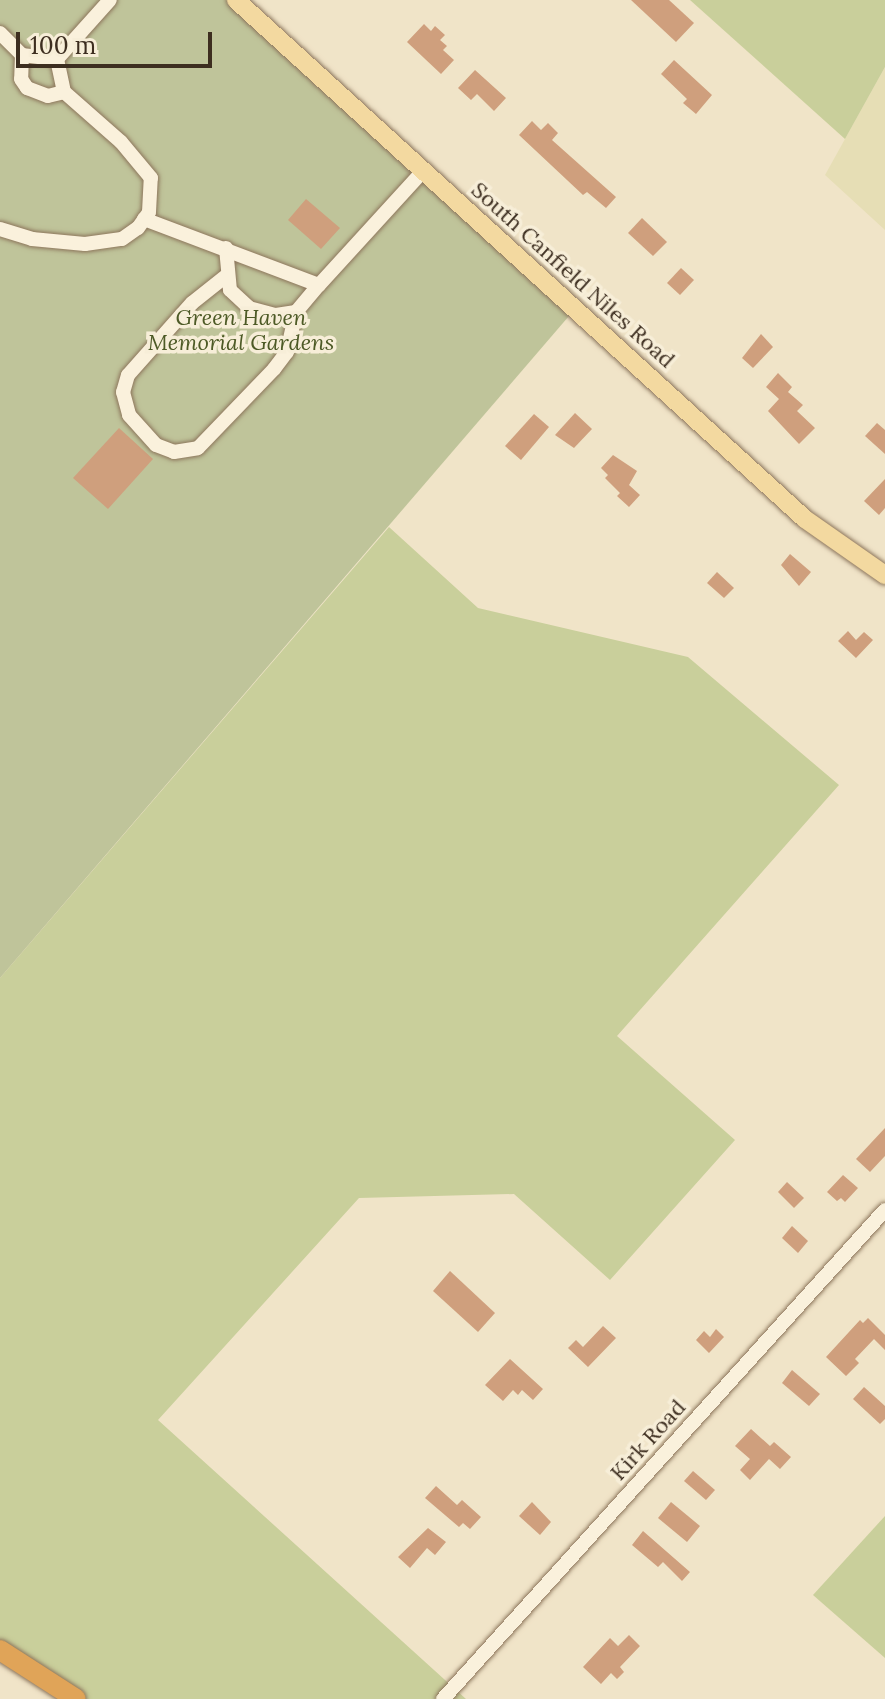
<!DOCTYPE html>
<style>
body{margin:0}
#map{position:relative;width:885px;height:1699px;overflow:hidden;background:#f0e4c8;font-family:Lora,serif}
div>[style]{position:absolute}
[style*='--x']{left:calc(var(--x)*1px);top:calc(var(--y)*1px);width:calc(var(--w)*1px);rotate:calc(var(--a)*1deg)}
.farmland>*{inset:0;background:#e6deb5}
.green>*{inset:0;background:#c9cf9b}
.cemetery>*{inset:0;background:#bfc49a}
.building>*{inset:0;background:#cf9f7d}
.roads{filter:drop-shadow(0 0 2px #8d765c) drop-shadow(0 0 2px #8d765c)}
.minor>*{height:14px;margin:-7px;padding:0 7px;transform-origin:7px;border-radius:7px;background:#faf1dc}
.major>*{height:18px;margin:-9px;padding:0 9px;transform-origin:9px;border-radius:9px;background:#f3d9a0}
.highway>*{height:20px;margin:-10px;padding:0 10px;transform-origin:10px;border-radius:10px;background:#e0a458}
span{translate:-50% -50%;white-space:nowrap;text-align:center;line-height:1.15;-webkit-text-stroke:7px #f7eed8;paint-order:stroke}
.street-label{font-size:22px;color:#3d2e20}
.park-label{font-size:22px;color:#4d5a26;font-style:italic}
.scale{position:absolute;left:16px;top:32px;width:196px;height:36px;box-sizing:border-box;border:4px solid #3d2e20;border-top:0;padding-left:10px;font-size:24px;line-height:28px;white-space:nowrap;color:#3d2e20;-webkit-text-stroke:6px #f7eed8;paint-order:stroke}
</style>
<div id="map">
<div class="farmland">
<i style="clip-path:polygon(885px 67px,885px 230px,825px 175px)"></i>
</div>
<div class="green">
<i style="clip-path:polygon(690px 0,885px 0,885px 67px,845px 139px)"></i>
<i style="clip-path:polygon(389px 527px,478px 608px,688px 657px,839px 785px,617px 1036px,735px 1140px,610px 1280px,514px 1194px,359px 1198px,158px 1420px,466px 1699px,76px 1699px,0 1650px,0 978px)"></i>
<i style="clip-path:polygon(885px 1516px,885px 1658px,813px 1595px)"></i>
</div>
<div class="cemetery">
<i style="clip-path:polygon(0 0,236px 0,575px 309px,0 978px)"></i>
</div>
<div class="building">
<i style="clip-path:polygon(631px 0,669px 0,694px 23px,676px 42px)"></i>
<i style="clip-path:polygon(424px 24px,431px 31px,435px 26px,445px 35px,440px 40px,447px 46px,443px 50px,454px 60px,441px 74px,407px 42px)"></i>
<i style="clip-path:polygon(674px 60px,712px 95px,696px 114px,683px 103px,687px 99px,661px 74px)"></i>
<i style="clip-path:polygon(475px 70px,506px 98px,494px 111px,477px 94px,471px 100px,458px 88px)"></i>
<i style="clip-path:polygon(532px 121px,541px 130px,548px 123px,558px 133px,552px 140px,616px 197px,606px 208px,587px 192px,583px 195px,519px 135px)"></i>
<i style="clip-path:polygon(306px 199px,340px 228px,321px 249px,288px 220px)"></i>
<i style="clip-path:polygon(642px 218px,667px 242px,653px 256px,628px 233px)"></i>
<i style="clip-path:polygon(681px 268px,694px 280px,680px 295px,667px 283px)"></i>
<i style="clip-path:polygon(761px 334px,773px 347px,753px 368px,742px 358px)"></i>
<i style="clip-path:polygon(778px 373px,792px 387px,788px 392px,803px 405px,797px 411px,815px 428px,799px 444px,768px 411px,779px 399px,766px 387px)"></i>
<i style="clip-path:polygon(575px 413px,592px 429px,574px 448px,555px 435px)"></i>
<i style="clip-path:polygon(534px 414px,549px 427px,521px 460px,505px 446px)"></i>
<i style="clip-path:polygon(877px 423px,885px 430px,885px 454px,865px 436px)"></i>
<i style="clip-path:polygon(119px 428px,153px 459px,108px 509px,73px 478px)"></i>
<i style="clip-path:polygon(613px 455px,637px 471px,629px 485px,640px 495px,629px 507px,617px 496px,620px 493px,605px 478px,608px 475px,601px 468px)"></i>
<i style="clip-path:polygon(885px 479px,885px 508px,879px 515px,864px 501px)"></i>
<i style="clip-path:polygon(790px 554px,811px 572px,799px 586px,781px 565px)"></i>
<i style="clip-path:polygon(717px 572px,734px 588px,724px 598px,707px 583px)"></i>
<i style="clip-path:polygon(848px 631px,856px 640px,864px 632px,873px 640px,856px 658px,838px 641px)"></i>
<i style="clip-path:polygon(885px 1128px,885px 1156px,870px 1172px,856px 1159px)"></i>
<i style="clip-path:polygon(843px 1175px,858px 1188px,845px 1202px,841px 1198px,837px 1201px,827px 1192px)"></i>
<i style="clip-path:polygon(787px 1182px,804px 1198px,794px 1208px,778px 1192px)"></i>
<i style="clip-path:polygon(792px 1226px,808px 1241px,798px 1253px,782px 1238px)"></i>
<i style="clip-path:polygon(450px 1271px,495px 1313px,478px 1332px,433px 1291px)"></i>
<i style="clip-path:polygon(868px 1318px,885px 1335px,885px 1350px,874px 1339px,855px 1359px,859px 1363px,846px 1376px,826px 1357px,860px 1320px,863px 1323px)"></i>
<i style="clip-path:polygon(603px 1326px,616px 1338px,588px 1367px,568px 1348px,576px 1340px,583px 1347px)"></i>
<i style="clip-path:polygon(716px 1329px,724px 1337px,709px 1353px,696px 1340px,704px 1331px,710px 1337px)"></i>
<i style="clip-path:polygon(510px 1359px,543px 1389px,533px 1400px,522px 1390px,518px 1395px,513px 1390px,503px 1401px,485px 1385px)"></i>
<i style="clip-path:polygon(792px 1370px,820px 1394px,809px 1406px,782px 1383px)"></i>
<i style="clip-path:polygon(864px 1387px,885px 1406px,885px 1419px,880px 1424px,853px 1399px)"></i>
<i style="clip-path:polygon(751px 1429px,770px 1446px,774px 1442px,791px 1457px,780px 1469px,769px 1459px,750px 1480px,740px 1470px,750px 1459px,735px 1446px)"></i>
<i style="clip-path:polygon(693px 1471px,715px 1490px,706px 1500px,684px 1481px)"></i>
<i style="clip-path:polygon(436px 1486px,457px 1505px,462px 1500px,481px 1517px,470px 1529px,463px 1523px,459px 1527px,425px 1498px)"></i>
<i style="clip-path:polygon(532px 1502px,551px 1522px,540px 1535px,519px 1516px)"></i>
<i style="clip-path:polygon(671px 1502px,700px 1526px,687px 1542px,658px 1518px)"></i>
<i style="clip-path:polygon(428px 1528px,446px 1542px,435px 1555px,427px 1548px,410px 1568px,398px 1557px)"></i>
<i style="clip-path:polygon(643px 1531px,690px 1572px,682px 1581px,663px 1562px,658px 1567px,632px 1545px)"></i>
<i style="clip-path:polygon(629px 1635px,640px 1646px,620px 1667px,624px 1672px,617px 1679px,611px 1673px,601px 1684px,583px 1667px,610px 1638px,618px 1646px)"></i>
</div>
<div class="roads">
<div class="minor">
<i style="--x:0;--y:33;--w:31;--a:45"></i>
<i style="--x:22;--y:55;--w:35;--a:7"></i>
<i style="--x:22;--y:55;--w:24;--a:92"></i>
<i style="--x:21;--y:79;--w:11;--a:56"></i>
<i style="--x:27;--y:88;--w:22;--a:21"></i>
<i style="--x:48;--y:96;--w:16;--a:-14"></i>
<i style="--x:57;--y:59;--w:79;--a:-48.1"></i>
<i style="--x:144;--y:219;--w:187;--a:20.7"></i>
<i style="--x:319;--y:285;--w:154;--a:-47.6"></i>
<i style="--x:0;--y:229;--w:34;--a:17"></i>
<i style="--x:32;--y:239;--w:53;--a:5.4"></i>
<i style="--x:85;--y:244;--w:37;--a:-8"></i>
<i style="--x:122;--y:239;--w:19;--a:-35"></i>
<i style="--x:138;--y:228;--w:19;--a:-55"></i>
<i style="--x:149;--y:212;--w:34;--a:-87"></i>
<i style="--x:151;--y:178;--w:47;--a:-129.8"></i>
<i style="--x:121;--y:142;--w:76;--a:-138.7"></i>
<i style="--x:64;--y:92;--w:34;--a:-102"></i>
<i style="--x:226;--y:248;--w:42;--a:84.6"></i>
<i style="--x:230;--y:290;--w:26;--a:43"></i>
<i style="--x:249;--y:308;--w:28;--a:15"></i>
<i style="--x:276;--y:315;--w:20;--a:-9"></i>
<i style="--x:226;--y:276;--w:43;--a:141.5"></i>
<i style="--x:192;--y:303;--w:96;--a:131.6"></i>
<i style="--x:128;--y:375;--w:18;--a:106"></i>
<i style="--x:123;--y:392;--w:24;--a:75"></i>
<i style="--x:129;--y:415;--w:40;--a:48"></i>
<i style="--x:156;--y:445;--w:19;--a:21"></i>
<i style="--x:174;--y:452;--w:24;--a:-9"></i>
<i style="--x:198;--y:448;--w:110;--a:-46.1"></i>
<i style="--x:274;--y:369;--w:21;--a:-53"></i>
<i style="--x:287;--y:352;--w:41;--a:-77.3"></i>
<i style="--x:296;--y:312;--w:35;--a:-50"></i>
<i style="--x:443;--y:1699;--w:659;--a:-47.89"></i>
</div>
<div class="major">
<i style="--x:236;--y:0;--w:770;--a:42.37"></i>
<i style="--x:805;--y:519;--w:98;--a:35"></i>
</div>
<div class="highway">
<i style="--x:0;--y:1650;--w:90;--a:32.8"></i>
</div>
</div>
<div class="street-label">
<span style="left:573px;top:275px;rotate:42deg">South Canfield Niles Road</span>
<span style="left:648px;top:1440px;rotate:-48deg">Kirk Road</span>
</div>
<div class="park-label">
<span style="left:241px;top:330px">Green Haven<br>Memorial Gardens</span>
</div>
<div class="scale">100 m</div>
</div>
